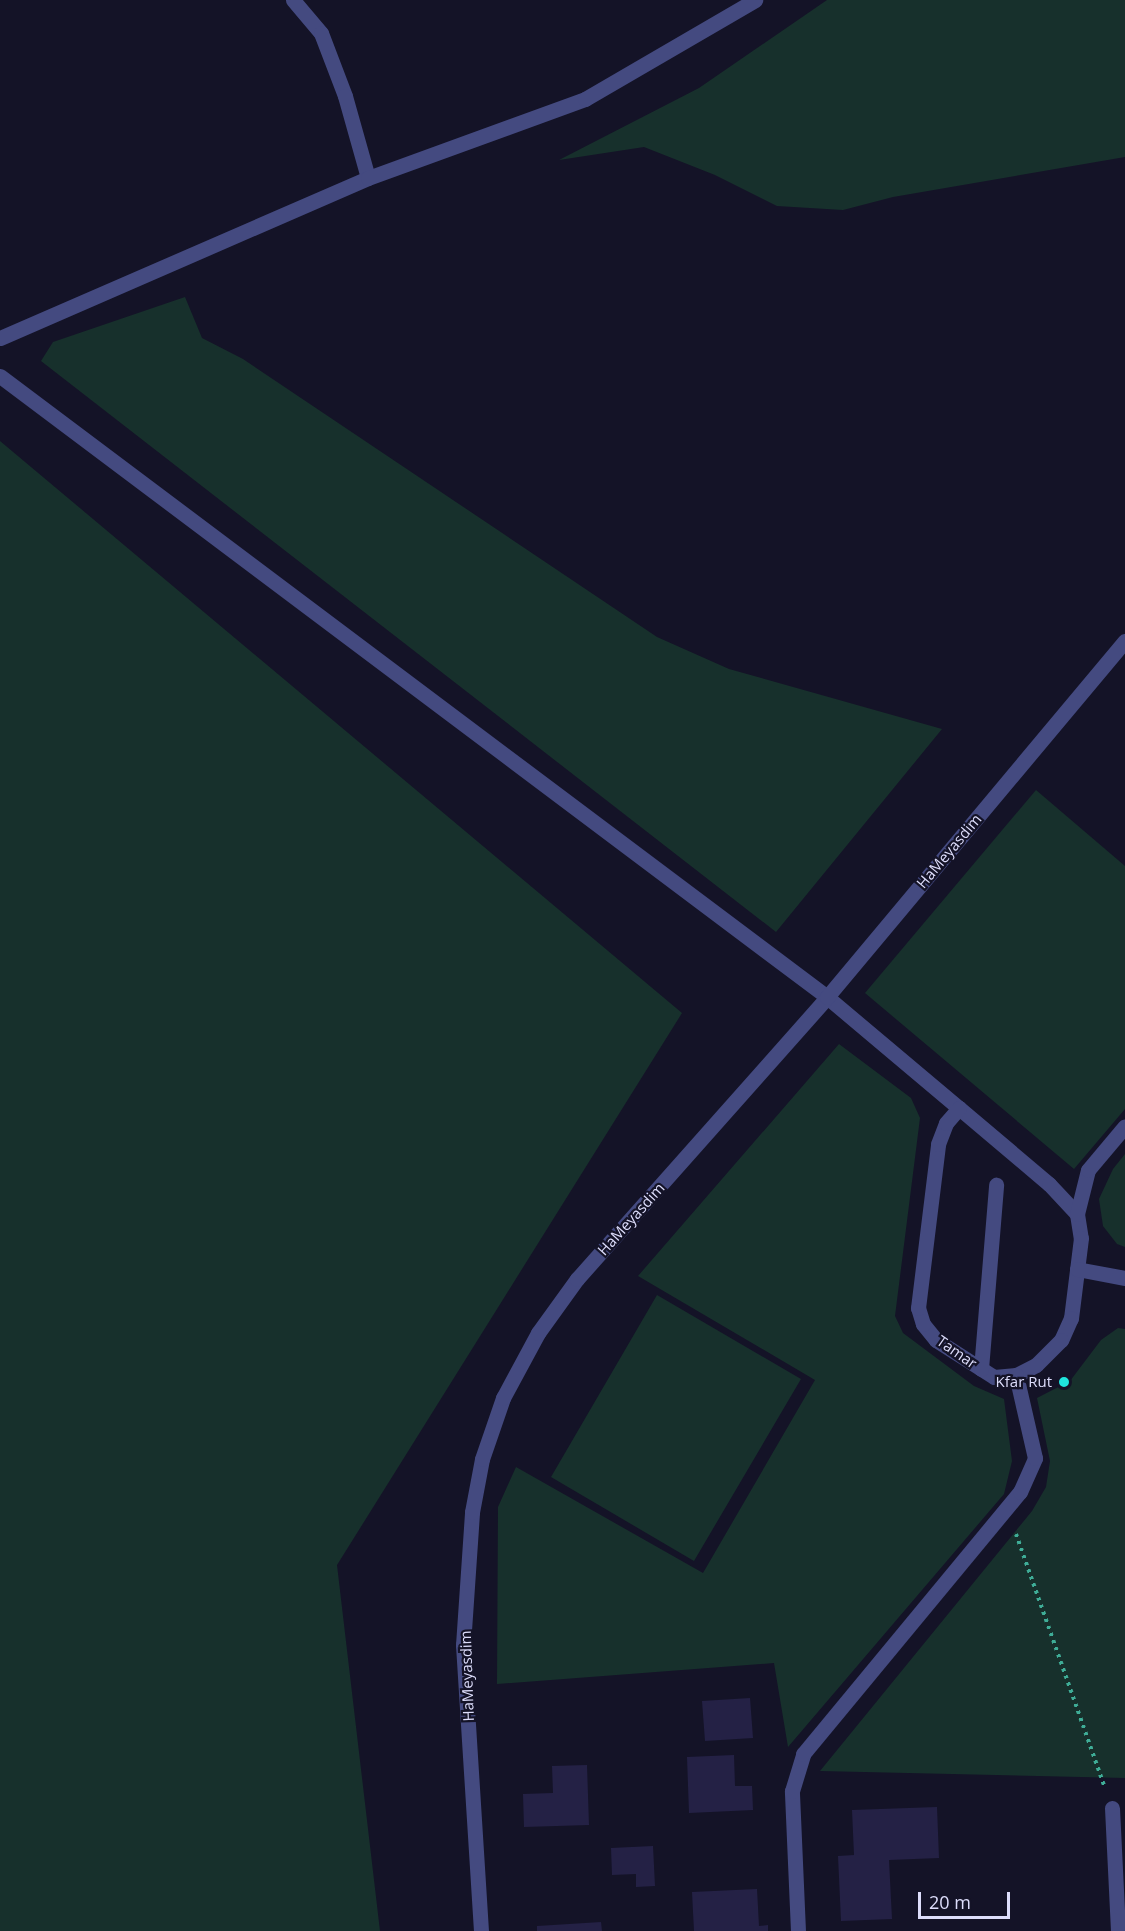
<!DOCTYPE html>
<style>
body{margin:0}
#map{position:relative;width:1125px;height:1931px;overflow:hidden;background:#141327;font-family:"Open Sans",sans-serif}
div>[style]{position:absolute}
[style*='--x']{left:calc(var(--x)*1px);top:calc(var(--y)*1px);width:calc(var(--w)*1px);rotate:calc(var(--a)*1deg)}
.green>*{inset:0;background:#17302c}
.building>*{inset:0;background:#242145}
.path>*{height:4px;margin-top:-2px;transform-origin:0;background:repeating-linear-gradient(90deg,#3fad97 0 3px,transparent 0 7.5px)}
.minor>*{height:15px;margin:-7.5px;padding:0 7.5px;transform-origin:7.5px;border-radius:7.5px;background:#444a80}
.dots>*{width:16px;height:16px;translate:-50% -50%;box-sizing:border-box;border:3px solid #141327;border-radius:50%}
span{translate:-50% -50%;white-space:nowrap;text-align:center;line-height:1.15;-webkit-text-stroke:4.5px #141327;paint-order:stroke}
.street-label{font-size:15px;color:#ddddfb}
.poi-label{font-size:15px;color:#ddddfb}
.right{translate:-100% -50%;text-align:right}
.scale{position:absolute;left:918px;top:1892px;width:92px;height:27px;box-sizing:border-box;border:3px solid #ddddfb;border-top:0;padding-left:8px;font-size:18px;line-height:21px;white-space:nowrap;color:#ddddfb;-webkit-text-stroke:4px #141327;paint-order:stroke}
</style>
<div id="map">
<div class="green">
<i style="clip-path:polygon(827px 0,1125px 0,1125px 157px,893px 197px,843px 210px,777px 206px,715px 175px,644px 147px,559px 160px,699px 88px)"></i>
<i style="clip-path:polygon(185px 297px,202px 338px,243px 359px,657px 637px,729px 669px,942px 729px,776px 932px,41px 361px,53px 342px)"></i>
<i style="clip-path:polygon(0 441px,682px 1013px,337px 1565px,380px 1931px,0 1931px)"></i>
<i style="clip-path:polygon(1036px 790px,1125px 866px,1125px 1109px,1074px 1169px,865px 993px)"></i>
<i style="clip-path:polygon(839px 1044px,911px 1098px,920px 1118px,895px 1316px,903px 1333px,974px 1386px,1004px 1399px,1012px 1461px,1004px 1494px,788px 1747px,774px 1663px,497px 1684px,498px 1507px,516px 1467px,703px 1573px,815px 1380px,638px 1276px)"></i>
<i style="clip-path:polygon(1125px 1154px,1125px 1247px,1117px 1244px,1103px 1226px,1099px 1199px,1113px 1169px)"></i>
<i style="clip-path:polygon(657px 1295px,801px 1379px,694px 1561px,551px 1477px)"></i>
<i style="clip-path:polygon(1118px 1328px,1125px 1329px,1125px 1778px,820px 1771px,1032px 1511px,1046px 1487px,1050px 1461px,1037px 1398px,1070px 1381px,1101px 1340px)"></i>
</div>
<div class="building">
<i style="clip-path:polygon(750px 1698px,753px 1738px,705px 1741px,702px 1701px)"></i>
<i style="clip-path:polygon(734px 1755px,735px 1786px,752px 1786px,753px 1810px,689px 1813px,687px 1757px)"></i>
<i style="clip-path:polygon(587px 1765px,589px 1825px,524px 1827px,523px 1794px,553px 1793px,552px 1766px)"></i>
<i style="clip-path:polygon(937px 1807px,939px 1858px,889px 1860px,892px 1919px,841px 1921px,838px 1856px,854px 1855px,852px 1810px)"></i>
<i style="clip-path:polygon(653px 1846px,655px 1886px,636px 1887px,636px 1874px,612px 1875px,611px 1848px)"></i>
<i style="clip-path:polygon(757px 1889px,759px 1926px,768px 1925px,768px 1931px,694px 1931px,692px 1892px)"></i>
<i style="clip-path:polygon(601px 1922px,602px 1931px,537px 1931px,537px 1926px)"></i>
</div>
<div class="path">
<i style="--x:1016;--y:1534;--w:269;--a:70.7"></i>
</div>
<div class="minor">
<i style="--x:293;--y:0;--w:43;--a:49.7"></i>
<i style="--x:321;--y:33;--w:67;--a:69.1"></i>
<i style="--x:345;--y:96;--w:85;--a:74.3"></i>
<i style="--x:0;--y:338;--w:401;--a:-23.5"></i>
<i style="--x:368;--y:178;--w:231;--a:-20"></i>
<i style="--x:585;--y:99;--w:197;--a:-30.2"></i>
<i style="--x:0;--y:376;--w:1034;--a:36.9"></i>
<i style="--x:827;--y:997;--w:172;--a:40.1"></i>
<i style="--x:959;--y:1108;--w:118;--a:40.2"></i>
<i style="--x:1049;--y:1184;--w:41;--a:47"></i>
<i style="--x:1077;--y:1214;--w:24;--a:81"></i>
<i style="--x:1081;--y:1238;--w:81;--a:97.1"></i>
<i style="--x:1071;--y:1318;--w:24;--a:114"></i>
<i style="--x:1061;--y:1340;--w:35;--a:135"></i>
<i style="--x:1036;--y:1365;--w:22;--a:153"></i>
<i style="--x:1016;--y:1375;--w:22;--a:175"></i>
<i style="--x:994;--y:1377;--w:69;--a:-147.5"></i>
<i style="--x:936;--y:1340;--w:21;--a:-129"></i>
<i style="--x:923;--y:1324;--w:17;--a:-107"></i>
<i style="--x:918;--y:1308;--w:165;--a:-83"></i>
<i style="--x:938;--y:1144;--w:22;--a:-69"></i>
<i style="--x:946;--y:1123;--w:20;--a:-49"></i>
<i style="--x:1077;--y:1214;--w:45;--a:-76"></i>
<i style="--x:1088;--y:1170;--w:57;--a:-49.9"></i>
<i style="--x:1077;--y:1269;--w:49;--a:10.6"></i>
<i style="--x:981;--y:1369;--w:185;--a:-85.3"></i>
<i style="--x:1112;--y:1808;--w:123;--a:87.2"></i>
<i style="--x:481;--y:1931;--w:287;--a:-93.6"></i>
<i style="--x:463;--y:1645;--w:133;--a:-86.1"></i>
<i style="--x:472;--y:1512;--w:54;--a:-79.3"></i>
<i style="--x:482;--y:1459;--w:65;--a:-71"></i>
<i style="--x:503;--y:1398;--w:74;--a:-61.7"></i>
<i style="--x:538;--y:1333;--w:67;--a:-54.2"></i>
<i style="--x:577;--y:1279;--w:377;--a:-48.4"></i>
<i style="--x:827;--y:997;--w:464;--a:-50.1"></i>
<i style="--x:798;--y:1931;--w:140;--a:-92.5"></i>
<i style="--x:792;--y:1791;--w:39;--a:-73"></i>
<i style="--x:803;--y:1754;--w:340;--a:-50.4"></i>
<i style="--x:1020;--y:1492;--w:37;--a:-66"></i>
<i style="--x:1035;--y:1458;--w:85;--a:-102.9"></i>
</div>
<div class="dots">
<i style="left:1064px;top:1382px;background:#1fe4dd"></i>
</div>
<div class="street-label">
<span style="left:949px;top:851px;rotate:-50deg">HaMeyasdim</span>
<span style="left:631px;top:1219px;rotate:-48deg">HaMeyasdim</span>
<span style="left:957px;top:1352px;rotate:35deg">Tamar</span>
<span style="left:467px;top:1676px;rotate:-92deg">HaMeyasdim</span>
</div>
<div class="poi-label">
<span class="right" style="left:1052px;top:1382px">Kfar Rut</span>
</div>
<div class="scale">20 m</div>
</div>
